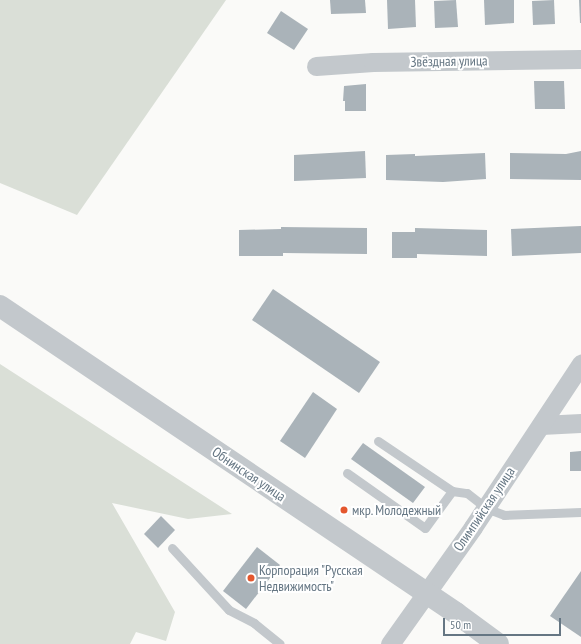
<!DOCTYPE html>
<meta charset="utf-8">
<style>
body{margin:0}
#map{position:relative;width:581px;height:644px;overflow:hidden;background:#fafaf8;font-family:"PT Sans Narrow",sans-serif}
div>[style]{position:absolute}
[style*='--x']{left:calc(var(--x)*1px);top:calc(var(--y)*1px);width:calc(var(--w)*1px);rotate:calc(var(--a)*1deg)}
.green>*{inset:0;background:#dadfd7}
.building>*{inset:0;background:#aab3b9}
.service>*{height:9px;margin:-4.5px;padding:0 4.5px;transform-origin:4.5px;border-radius:4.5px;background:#c3c8cc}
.minor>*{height:19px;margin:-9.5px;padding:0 9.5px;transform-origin:9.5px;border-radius:9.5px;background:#c3c8cc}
.tertiary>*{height:22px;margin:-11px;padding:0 11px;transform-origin:11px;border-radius:11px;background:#c3c8cc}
.dots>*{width:11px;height:11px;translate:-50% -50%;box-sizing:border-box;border:2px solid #fff;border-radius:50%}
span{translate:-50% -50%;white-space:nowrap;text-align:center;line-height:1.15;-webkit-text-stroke:4px #fff;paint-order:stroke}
.street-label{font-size:14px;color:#657683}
.poi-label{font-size:14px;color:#657683}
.left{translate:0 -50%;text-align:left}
.scale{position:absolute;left:443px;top:618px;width:118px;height:18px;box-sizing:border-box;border:2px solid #657683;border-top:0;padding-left:5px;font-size:12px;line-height:14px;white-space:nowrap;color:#657683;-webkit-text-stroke:3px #fff;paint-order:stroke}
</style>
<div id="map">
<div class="green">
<i style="clip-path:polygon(0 0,226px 0,77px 215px,0 183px)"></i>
<i style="clip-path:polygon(0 364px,232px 514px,188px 519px,112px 503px,175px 612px,166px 641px,136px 632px,130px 644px,0 644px)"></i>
</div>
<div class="building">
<i style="clip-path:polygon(330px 0,365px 0,366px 13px,331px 14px)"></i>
<i style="clip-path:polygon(387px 0,415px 0,416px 27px,388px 29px)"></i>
<i style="clip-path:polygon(456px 0,458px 27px,435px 28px,434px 1px)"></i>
<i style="clip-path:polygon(484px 0,514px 0,514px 23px,485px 25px)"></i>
<i style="clip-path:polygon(554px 0,555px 24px,533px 25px,532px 1px)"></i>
<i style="clip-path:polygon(579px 0,581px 0,581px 23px,580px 23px)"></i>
<i style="clip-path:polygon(281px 11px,308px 29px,294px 50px,267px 33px)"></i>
<i style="clip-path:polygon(534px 81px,564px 81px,565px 109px,535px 109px)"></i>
<i style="clip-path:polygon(366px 84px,366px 111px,345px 111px,345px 101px,343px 101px,344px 86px)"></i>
<i style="clip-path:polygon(365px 151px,366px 178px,294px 181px,294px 155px)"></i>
<i style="clip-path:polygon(581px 151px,581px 180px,510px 179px,510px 153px,566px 154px)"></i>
<i style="clip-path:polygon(485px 153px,486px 179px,443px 182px,386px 180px,386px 155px,415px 154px,415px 156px)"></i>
<i style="clip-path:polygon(581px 226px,581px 253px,512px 256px,511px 229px)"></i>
<i style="clip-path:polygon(281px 227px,367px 228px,367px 254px,283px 253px,283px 256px,239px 256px,239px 230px,281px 229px)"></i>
<i style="clip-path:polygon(415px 228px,487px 230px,487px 256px,417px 254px,417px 258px,392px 258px,392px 232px,415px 232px)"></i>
<i style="clip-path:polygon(273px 289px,380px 362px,359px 393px,252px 320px)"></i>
<i style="clip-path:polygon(313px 392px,337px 409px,305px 458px,280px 441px)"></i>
<i style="clip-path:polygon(363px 443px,425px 487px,413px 503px,351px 459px)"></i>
<i style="clip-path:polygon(581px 451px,581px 471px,570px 471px,570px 452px)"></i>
<i style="clip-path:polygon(161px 516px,175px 530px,158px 548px,144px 534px)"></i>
<i style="clip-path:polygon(257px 547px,280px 565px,246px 609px,223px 591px)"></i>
<i style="clip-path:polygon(581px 571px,581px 637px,550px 616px)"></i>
</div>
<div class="service">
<i style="--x:378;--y:441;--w:89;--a:34"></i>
<i style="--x:452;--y:491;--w:15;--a:8"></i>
<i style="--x:467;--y:493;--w:24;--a:38"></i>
<i style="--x:486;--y:508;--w:19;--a:21"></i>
<i style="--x:504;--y:515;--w:77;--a:-2.2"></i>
<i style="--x:347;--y:473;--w:95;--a:35.2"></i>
<i style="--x:425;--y:528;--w:46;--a:-53.9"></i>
<i style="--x:172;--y:548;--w:84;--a:47.4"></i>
<i style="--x:229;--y:610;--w:28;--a:27"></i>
<i style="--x:254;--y:623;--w:33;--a:39"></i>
</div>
<div class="minor">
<i style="--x:316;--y:66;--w:57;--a:-4"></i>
<i style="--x:373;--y:62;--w:208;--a:-0.8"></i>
<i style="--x:541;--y:425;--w:40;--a:-2.9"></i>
<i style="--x:390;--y:644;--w:143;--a:-54.6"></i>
<i style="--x:473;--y:527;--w:196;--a:-56.5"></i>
</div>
<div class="tertiary">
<i style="--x:0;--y:306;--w:550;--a:33.95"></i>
<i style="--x:456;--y:613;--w:52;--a:36.4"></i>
</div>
<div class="dots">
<i style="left:344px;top:510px;background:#e4572e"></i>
<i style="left:251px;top:578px;background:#e4572e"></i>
</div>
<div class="street-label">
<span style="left:449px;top:61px;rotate:-1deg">Звёздная улица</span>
<span style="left:249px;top:474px;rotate:34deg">Обнинская улица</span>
<span style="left:484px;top:509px;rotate:-56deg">Олимпийская улица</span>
</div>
<div class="poi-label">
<span class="left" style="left:352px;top:510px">мкр. Молодежный</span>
<span class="left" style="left:259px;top:578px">Корпорация "Русская<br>Недвижимость"</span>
</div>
<div class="scale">50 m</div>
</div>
